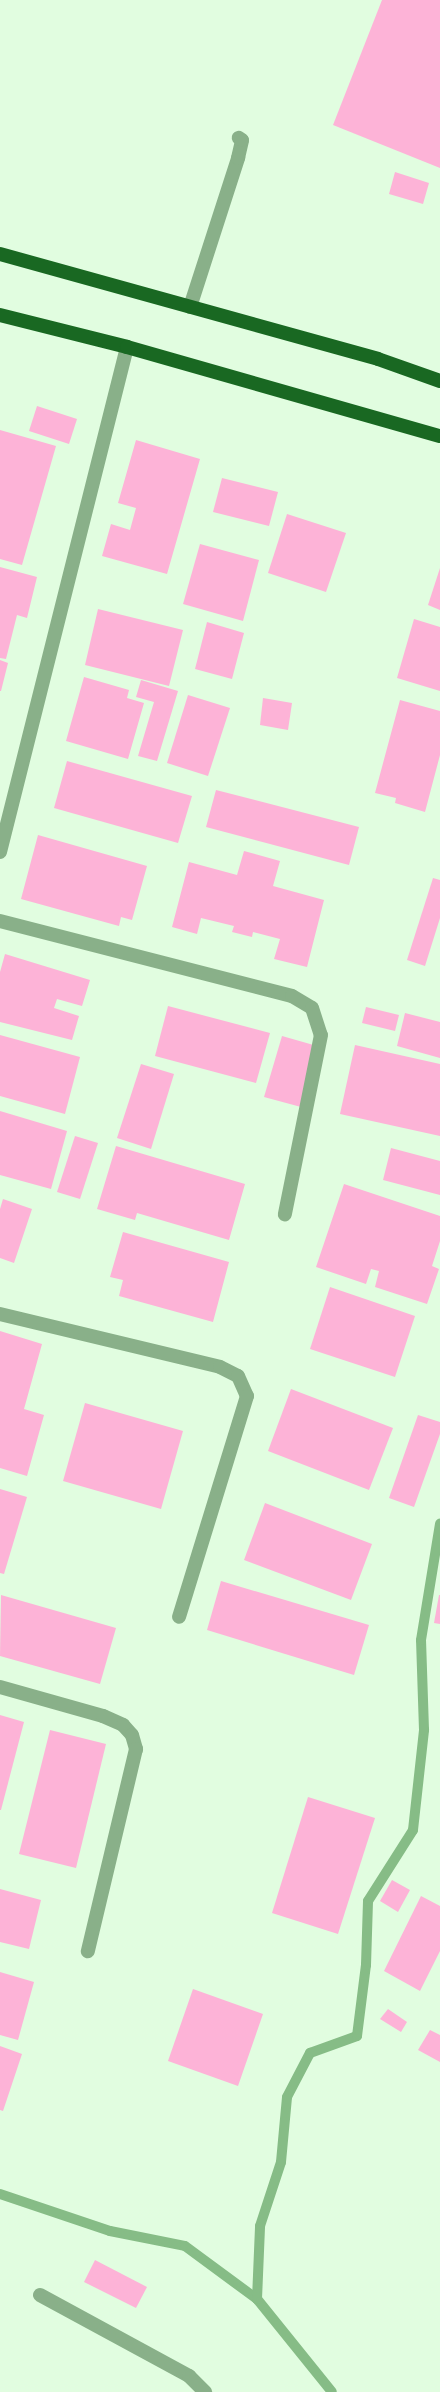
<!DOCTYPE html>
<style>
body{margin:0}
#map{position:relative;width:440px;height:2392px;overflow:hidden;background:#e1fde0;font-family:"Source Sans 3",sans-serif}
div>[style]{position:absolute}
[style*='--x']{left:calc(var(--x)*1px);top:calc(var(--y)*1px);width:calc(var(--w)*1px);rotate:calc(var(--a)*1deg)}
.stream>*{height:10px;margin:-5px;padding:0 5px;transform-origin:5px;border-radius:5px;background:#86bc86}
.building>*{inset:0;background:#fdb3d7}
.service>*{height:14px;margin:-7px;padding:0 7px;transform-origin:7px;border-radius:7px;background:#89b089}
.minor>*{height:14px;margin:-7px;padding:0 7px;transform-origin:7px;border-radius:7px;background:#89b089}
.trunk>*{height:14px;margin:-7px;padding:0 7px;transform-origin:7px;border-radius:7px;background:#196822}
span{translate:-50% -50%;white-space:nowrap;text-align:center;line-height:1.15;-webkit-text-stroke:4px #e1fde0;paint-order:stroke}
</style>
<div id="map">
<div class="stream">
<i style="--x:0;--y:2194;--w:116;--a:18.6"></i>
<i style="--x:110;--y:2231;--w:76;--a:11.3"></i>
<i style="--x:185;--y:2246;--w:89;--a:36.4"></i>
<i style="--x:257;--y:2299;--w:119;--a:51.1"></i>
<i style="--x:257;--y:2299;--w:73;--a:-87.6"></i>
<i style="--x:260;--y:2226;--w:67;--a:-71.8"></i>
<i style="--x:281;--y:2162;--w:65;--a:-84.7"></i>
<i style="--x:287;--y:2097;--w:50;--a:-62.4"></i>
<i style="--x:310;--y:2053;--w:50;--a:-19.9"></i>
<i style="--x:357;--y:2036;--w:72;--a:-82.8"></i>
<i style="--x:366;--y:1965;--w:64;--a:-88.2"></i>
<i style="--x:368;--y:1901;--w:84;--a:-57.6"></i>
<i style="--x:413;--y:1830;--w:101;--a:-83.7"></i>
<i style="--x:424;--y:1730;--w:90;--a:-91.9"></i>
<i style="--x:421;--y:1640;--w:118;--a:-80.7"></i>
</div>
<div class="building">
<i style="clip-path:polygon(382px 0,440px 0,440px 168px,333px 125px)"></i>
<i style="clip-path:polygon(395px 172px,429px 183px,423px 204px,389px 194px)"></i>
<i style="clip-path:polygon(37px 406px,77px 419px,69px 444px,29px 431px)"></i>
<i style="clip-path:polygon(0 430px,56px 446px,22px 565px,0 559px)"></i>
<i style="clip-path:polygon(136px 440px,200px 459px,167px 574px,102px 556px,111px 524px,130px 530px,136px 508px,118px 503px)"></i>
<i style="clip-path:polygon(222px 478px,278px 492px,269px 526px,213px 512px)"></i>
<i style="clip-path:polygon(287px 514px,346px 533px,326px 592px,268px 573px)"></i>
<i style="clip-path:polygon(200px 544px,259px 560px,243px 621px,183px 604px)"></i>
<i style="clip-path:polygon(0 567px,37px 577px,27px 618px,17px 615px,6px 659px,0 658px)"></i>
<i style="clip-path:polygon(440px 568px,440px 610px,428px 605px)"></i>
<i style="clip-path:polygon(98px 609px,183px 630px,169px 686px,85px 665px)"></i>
<i style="clip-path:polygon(414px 619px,440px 627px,440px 691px,397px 678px)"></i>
<i style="clip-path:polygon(207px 622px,244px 633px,232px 679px,195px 669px)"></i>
<i style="clip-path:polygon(0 660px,8px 663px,1px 691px,0 691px)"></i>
<i style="clip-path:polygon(84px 677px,129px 690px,127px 698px,144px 703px,128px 759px,66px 741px)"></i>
<i style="clip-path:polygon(141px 680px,178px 691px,157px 761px,138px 756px,154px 702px,136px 697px)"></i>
<i style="clip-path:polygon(188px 695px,230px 708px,208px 776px,167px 763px)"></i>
<i style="clip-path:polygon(263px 698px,292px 703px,288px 730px,260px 725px)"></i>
<i style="clip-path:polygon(400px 700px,440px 711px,440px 755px,425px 812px,395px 803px,396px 798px,375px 793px)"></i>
<i style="clip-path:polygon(67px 761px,192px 796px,178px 843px,54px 808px)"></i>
<i style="clip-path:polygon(216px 790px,359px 827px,349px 865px,206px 827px)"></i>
<i style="clip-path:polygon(38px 835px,147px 866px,132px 920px,121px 917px,119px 926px,21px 899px)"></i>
<i style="clip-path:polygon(244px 851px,280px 861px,273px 886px,324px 900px,307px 967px,274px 959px,280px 939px,253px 932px,252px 937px,232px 932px,234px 926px,201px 918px,197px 934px,172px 927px,189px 862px,237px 875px)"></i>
<i style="clip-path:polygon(433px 878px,440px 880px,440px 918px,425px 966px,407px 960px)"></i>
<i style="clip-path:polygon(5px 954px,90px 980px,82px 1006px,57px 999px,54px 1008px,79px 1016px,72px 1040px,0 1022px,0 972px)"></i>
<i style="clip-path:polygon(168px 1006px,270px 1033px,256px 1083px,155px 1056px)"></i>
<i style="clip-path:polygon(366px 1007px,399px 1015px,395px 1031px,362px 1023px)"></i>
<i style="clip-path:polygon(405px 1013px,440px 1022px,440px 1058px,397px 1046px)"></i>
<i style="clip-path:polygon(0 1035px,80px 1057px,65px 1114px,0 1096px)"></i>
<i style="clip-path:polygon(282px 1036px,317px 1046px,301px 1107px,264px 1097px)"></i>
<i style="clip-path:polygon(355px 1045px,440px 1064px,440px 1136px,340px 1114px)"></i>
<i style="clip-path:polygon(141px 1064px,174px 1074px,151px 1149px,117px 1138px)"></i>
<i style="clip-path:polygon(0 1111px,67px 1131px,51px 1189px,0 1175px)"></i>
<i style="clip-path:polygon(75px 1136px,98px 1143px,80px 1199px,57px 1192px)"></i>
<i style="clip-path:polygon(116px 1146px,245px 1184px,229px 1240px,137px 1213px,135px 1220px,97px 1209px)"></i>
<i style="clip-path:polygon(391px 1148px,440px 1161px,440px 1195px,383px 1180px)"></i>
<i style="clip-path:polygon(344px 1184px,440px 1216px,440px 1241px,432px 1266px,439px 1269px,427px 1304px,375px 1287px,379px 1271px,371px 1269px,366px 1284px,316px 1267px)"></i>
<i style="clip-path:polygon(3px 1199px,32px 1209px,14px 1263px,0 1258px,0 1209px)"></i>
<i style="clip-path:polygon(123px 1232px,229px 1262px,213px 1322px,119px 1296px,123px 1280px,110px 1277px)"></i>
<i style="clip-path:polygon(330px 1287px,415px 1316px,395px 1377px,310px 1349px)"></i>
<i style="clip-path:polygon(0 1331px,42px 1344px,24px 1409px,44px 1415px,27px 1476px,0 1468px)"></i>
<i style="clip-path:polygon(291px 1389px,393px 1428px,369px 1490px,268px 1451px)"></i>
<i style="clip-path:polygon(85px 1403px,183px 1431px,161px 1509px,63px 1481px)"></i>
<i style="clip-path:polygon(418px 1415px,440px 1422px,440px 1434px,414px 1507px,389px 1498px)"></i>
<i style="clip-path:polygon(0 1489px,27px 1497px,4px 1574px,0 1573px)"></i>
<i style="clip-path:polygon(265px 1503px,372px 1544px,351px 1600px,244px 1560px)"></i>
<i style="clip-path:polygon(221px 1581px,369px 1625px,354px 1675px,207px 1630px)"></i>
<i style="clip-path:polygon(1px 1595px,116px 1628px,100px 1684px,0 1656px)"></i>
<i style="clip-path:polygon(439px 1595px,440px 1595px,440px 1624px,434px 1623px)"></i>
<i style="clip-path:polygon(0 1715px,24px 1722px,1px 1810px,0 1810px)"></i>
<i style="clip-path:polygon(50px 1730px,106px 1744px,76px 1868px,19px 1854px)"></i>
<i style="clip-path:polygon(308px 1797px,375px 1818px,338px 1934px,272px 1913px)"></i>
<i style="clip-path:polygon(392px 1880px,410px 1890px,398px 1912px,380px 1901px)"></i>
<i style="clip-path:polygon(0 1889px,41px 1900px,29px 1949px,0 1942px)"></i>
<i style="clip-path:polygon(421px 1896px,440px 1906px,440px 1951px,420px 1991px,384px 1971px)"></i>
<i style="clip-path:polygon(0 1972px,34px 1982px,18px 2040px,0 2035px)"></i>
<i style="clip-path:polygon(193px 1989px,263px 2014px,238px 2086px,168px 2061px)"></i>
<i style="clip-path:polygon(388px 2009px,407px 2022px,401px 2032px,380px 2019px)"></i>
<i style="clip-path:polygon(430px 2030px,440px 2035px,440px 2062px,418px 2050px)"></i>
<i style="clip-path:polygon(0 2046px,22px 2054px,3px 2111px,0 2110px)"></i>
<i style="clip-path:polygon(95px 2260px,147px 2287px,136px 2308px,84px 2282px)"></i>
</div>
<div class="service">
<i style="--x:190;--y:307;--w:157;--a:-72.1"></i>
<i style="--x:238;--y:158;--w:18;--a:-77"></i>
<i style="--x:242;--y:140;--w:4;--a:-146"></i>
<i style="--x:40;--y:2295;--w:170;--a:28.5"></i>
<i style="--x:189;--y:2376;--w:23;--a:45"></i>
</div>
<div class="minor">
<i style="--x:0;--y:852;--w:521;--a:-75.88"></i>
<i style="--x:0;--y:921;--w:301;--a:14.4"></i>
<i style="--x:292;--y:996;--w:23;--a:31"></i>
<i style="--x:312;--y:1008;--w:28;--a:72"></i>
<i style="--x:321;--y:1035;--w:183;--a:101.4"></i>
<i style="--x:0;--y:1314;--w:226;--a:13.5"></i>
<i style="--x:220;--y:1367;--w:20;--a:27"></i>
<i style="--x:238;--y:1376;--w:22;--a:66"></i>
<i style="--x:247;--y:1396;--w:231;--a:107.1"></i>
<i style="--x:0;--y:1687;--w:107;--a:15.7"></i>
<i style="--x:103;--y:1716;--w:22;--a:24"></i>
<i style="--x:123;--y:1725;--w:13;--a:48"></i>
<i style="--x:132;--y:1735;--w:15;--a:74"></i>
<i style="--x:136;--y:1749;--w:208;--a:103.4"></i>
</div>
<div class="trunk">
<i style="--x:0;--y:254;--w:392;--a:15.5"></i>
<i style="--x:378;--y:359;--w:66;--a:19.5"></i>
<i style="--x:0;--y:315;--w:131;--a:14.1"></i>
<i style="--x:127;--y:347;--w:325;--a:15.9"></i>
</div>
</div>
